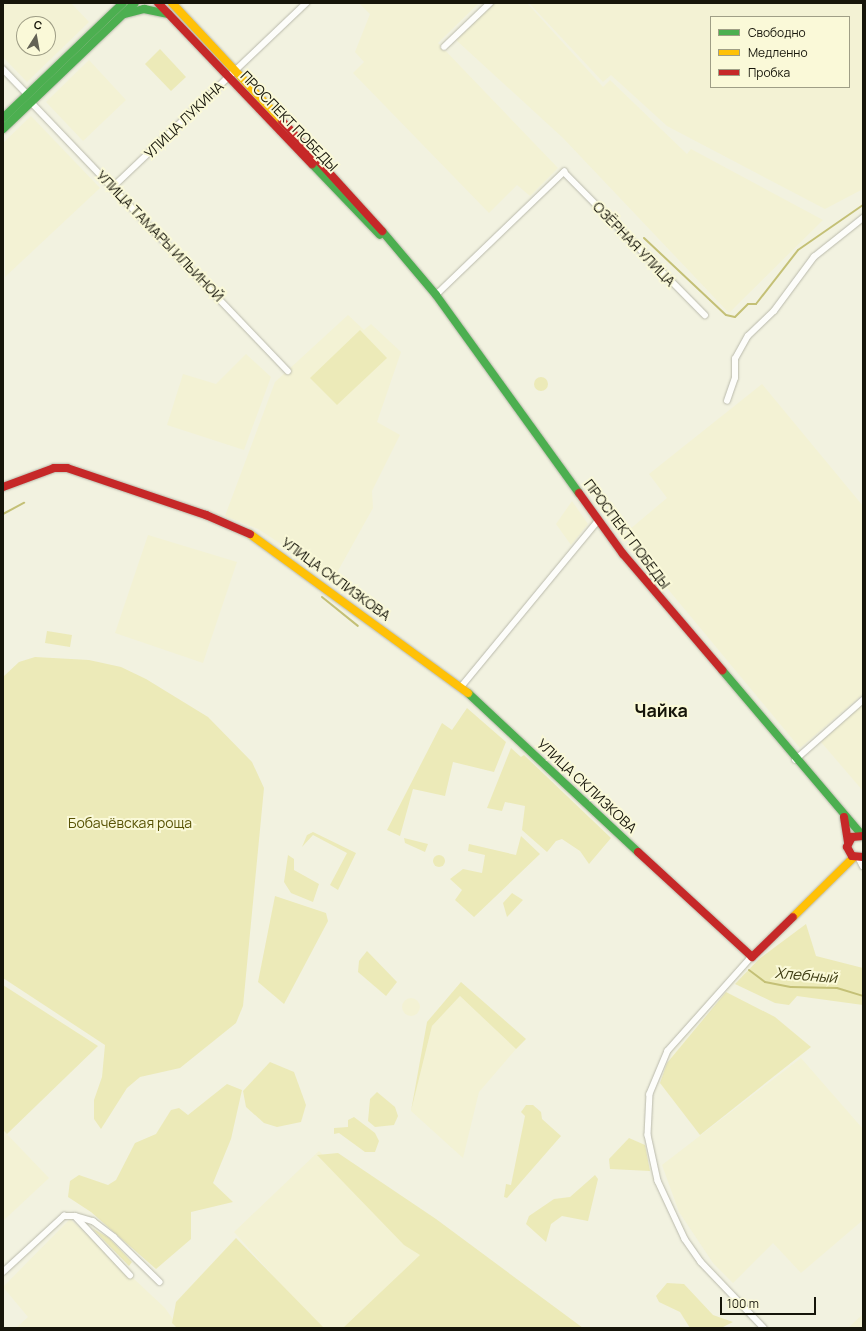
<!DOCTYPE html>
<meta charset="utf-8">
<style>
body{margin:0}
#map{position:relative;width:866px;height:1331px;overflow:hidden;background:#f2f2e0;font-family:Manrope,sans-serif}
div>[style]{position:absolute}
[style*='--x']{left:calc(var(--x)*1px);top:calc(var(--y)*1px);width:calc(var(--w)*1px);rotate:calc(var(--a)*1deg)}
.built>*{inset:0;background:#f3f2d4}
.round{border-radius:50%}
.green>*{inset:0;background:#eceab8}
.stream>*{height:2px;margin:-1px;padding:0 1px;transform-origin:1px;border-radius:1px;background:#c4c076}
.roads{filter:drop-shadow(0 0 1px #b9b9ab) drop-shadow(0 0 1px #b9b9ab)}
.street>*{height:5.5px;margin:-2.75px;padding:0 2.75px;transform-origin:2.75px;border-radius:2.75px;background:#fdfdfa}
.fast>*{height:8px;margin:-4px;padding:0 4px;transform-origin:4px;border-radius:4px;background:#4caf50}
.slow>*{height:8px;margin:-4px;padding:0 4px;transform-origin:4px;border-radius:4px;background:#ffc107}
.jam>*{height:8px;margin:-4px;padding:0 4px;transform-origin:4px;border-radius:4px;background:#c62828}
span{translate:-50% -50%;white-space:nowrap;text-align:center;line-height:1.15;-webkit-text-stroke:4px #faf9d8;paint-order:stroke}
.street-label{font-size:14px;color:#16150a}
.park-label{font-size:14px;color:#585305}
.water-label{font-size:15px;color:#3f3d14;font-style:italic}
.district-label{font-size:18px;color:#16150a;font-weight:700}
.frame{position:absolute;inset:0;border:4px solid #16150a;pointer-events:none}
.legend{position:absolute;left:710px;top:16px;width:140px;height:72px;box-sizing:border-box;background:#faf9d8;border:1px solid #9f9e86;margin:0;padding:5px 7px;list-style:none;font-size:12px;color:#16150a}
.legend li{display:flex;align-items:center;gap:8px;height:20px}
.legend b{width:20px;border:1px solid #9f9e86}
.north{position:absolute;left:16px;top:16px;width:40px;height:40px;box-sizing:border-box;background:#faf9d8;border:1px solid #9f9e86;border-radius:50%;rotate:11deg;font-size:11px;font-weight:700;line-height:16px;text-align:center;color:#16150a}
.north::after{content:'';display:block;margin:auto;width:14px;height:18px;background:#636255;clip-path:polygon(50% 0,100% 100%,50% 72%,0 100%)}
.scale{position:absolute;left:720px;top:1297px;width:96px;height:18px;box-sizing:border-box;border:2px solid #16150a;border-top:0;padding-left:5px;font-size:12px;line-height:14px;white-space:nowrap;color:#16150a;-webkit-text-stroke:3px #faf9d8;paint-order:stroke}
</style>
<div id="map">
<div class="built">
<i style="clip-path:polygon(evenodd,3px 3px,71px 3px,89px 22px,27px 82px,3px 57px,3px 3px,24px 24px,48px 24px,48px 48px,24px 48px,24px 24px)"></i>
<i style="clip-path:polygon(359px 3px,479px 3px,438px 43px,558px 168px,530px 196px,517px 185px,489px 213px,353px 73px,364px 62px,355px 52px,370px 14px)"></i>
<i style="clip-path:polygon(495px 3px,527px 3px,603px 87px,610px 80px,687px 154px,691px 149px,823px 220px,729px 313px,563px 138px,455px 39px)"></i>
<i style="clip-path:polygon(evenodd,529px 3px,863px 3px,863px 189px,825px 209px,667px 126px,611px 75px,603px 82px,529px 3px,711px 17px,849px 17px,849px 87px,711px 87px,711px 17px)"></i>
<i style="clip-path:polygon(89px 60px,126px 100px,83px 141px,46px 102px)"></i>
<i style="clip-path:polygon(31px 116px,100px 188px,5px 277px,3px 143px)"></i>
<i style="clip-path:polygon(348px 315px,364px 330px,371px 324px,401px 352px,377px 422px,400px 435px,372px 491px,373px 508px,334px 578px,258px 529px,225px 516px,275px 382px)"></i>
<i style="clip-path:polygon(246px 354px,271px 377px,244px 450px,167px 425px,183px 374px,216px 384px)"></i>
<i style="clip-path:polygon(762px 384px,863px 506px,863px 694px,800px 748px,623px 535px,667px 498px,649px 474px)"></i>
<i style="clip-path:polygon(572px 501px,588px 524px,571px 545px,556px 524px)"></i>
<i style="clip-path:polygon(148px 535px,237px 562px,203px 663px,115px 633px)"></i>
<i style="clip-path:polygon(863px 704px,863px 791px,821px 742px)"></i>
<i style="clip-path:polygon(460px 996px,516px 1049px,479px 1092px,463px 1158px,411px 1111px,432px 1026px)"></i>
<i class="round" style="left:402px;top:998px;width:18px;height:18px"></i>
<i style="clip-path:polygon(801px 1058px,863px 1129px,863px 1220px,801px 1273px,773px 1243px,733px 1283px,713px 1263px,679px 1212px,662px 1165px)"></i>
<i style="clip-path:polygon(3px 1130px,49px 1178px,3px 1221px)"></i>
<i style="clip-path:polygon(319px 1151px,424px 1253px,566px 1328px,320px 1328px,234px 1232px)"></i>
<i style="clip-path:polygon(70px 1219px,165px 1308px,179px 1328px,16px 1328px,28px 1317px,3px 1287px)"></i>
<i style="clip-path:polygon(863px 1314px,863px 1328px,848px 1328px)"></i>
</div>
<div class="green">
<i style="clip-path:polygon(160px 49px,186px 77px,171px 91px,145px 64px)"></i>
<i style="clip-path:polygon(360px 330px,387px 358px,337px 405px,310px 378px)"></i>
<i class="round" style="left:534px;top:377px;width:14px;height:14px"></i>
<i style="clip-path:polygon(47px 631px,72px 635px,70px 647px,45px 643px)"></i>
<i style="clip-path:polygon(35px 657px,89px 660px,121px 667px,146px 679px,208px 717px,252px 762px,264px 788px,243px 1006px,236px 1023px,180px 1068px,140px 1077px,127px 1088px,101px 1129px,94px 1119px,94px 1100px,102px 1077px,105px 1045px,3px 978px,3px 683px,4px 676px,19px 662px)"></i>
<i style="clip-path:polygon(467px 708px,506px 742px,494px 772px,453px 762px,445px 796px,413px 789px,400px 836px,387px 830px,442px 723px,452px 730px)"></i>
<i style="clip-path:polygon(511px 748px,521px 757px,524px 755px,611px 838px,589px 864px,580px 851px,562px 839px,556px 841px,547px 852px,522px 830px,525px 806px,505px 802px,502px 811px,487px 808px)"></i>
<i style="clip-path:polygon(313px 832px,356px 853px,338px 890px,330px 885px,347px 853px,313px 835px,302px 847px,307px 835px)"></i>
<i style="clip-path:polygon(521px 836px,540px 854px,474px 917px,455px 900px,462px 890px,450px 879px,463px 869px,482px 873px,485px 855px,468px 851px,469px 844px,516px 855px)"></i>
<i style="clip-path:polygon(404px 838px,428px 844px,425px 852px,405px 843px)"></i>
<i style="clip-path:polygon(288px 855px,294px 859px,294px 870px,319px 884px,313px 902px,291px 893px,284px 882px)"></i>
<i class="round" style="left:433px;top:855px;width:12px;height:12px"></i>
<i style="clip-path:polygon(512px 893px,523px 900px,507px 917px,503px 903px)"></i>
<i style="clip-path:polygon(275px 896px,326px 913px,328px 921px,284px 1004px,258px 982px)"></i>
<i style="clip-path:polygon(806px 924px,816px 956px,863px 968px,863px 1005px,797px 996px,789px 1005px,775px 1003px,735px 984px,759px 959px)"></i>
<i style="clip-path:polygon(367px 951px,397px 982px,386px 996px,358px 972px,359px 961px)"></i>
<i style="clip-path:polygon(461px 982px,526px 1039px,516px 1049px,460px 996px,432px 1026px,411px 1111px,427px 1022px)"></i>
<i style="clip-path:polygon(3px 985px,98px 1046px,7px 1134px,3px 1130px)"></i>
<i style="clip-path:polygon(726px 992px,775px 1017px,811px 1047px,700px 1135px,660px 1083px,667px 1063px)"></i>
<i style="clip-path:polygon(270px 1062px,294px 1072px,306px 1105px,301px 1122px,277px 1127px,264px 1123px,246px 1107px,243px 1091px)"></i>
<i style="clip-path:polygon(227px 1084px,242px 1090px,231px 1139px,213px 1183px,233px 1202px,191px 1212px,191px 1239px,156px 1269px,91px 1212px,68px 1197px,70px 1181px,79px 1175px,108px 1185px,116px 1180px,135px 1143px,156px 1134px,171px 1110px,179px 1108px,188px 1115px)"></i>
<i style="clip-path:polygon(377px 1092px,395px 1107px,398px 1116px,394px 1125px,375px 1127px,368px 1121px,370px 1099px)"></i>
<i style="clip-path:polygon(526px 1105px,533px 1105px,541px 1112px,542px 1119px,561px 1136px,507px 1198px,504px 1197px,506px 1184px,511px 1185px,525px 1116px,521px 1112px)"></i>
<i style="clip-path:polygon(354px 1117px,375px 1133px,379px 1141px,375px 1152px,365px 1152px,339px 1133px,334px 1134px,334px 1128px,348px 1127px,348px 1120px)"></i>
<i style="clip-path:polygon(629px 1138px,645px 1145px,650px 1171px,610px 1169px,609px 1159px)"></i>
<i style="clip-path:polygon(338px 1153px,436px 1219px,583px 1328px,343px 1328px,420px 1255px,404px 1245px,317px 1155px)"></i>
<i style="clip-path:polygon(595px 1175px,598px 1179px,588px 1221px,562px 1216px,551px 1224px,546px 1242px,526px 1224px,529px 1216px,554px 1199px,570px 1197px)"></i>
<i style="clip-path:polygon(92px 1228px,109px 1238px,132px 1262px,129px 1266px)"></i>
<i style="clip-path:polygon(236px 1238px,324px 1328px,177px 1328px,172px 1323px,176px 1302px)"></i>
<i style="clip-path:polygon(667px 1283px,684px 1284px,713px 1315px,733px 1322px,721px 1328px,690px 1328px,680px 1312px,659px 1302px,656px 1296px)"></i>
</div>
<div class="stream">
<i style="--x:644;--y:238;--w:112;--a:43.2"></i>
<i style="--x:726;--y:315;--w:9;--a:13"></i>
<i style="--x:735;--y:317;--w:18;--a:-45"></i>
<i style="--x:748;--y:304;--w:8;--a:0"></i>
<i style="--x:756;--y:304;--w:68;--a:-52.1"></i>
<i style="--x:798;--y:250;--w:79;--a:-34.7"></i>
<i style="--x:3;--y:514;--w:24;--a:-28"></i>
<i style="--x:322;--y:597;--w:46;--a:38.9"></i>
<i style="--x:749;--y:970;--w:20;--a:37"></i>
<i style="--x:765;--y:982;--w:26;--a:11"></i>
<i style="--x:791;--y:987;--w:46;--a:1.2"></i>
<i style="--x:837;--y:988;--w:27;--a:17"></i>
</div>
<div class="roads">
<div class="street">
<i style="--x:444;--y:47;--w:64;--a:-43.7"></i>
<i style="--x:3;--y:69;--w:35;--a:46"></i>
<i style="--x:31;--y:102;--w:372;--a:46.3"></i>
<i style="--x:113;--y:187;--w:267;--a:-43.6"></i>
<i style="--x:436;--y:295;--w:178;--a:-43.9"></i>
<i style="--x:564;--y:172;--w:201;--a:45.4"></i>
<i style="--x:727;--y:401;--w:24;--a:-71"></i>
<i style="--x:735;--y:378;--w:19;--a:-90"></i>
<i style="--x:735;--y:359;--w:26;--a:-61"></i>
<i style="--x:748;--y:336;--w:36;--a:-44"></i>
<i style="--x:774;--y:311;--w:67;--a:-53.5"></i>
<i style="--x:814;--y:257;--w:63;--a:-38.5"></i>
<i style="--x:461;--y:687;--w:215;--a:-50.5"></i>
<i style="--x:795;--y:760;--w:91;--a:-41.4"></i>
<i style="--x:859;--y:858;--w:9;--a:63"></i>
<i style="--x:752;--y:957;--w:126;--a:131.8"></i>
<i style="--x:668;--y:1051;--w:47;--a:112.7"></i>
<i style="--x:650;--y:1094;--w:41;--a:92.8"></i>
<i style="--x:648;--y:1135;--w:47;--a:77.7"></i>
<i style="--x:658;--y:1181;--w:64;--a:65"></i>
<i style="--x:685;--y:1239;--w:28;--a:55"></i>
<i style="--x:701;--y:1262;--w:91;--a:46.3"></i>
<i style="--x:75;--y:1216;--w:81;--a:47"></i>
<i style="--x:3;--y:1272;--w:83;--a:-42.6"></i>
<i style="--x:64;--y:1216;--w:11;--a:0"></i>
<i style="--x:75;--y:1216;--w:19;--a:16"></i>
<i style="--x:93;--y:1221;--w:26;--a:37"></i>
<i style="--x:114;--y:1237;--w:64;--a:44.4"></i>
</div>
<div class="fast">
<i style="--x:125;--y:14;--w:20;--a:-15"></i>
<i style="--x:144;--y:9;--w:25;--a:12"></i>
<i style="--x:3;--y:118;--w:166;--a:-43.8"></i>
<i style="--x:3;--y:129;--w:182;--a:-43.7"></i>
<i style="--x:312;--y:164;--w:98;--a:46.2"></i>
<i style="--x:382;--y:231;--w:84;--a:49.8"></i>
<i style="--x:436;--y:295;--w:244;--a:54.2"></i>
<i style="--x:722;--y:670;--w:218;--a:49.7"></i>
<i style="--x:468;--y:693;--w:233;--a:43.1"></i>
</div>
<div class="slow">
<i style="--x:172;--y:3;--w:161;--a:47"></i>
<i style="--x:250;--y:534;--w:270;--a:36.1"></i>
<i style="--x:793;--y:917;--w:86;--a:-44.5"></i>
</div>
<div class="jam">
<i style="--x:158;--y:3;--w:223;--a:46.3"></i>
<i style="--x:282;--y:121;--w:149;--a:47.7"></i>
<i style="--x:3;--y:487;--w:54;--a:-20.4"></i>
<i style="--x:54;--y:468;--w:13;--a:0"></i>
<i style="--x:67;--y:468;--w:147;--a:18.7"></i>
<i style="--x:206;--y:515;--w:48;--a:23.4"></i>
<i style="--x:579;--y:493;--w:75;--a:54.2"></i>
<i style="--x:623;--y:554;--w:153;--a:49.5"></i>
<i style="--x:844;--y:817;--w:25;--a:81"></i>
<i style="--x:863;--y:836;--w:11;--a:175"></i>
<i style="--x:852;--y:837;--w:11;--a:117"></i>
<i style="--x:847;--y:847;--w:10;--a:61"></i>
<i style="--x:852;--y:856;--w:11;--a:5"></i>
<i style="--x:638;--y:852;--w:155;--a:42.6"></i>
<i style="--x:752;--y:957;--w:57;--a:-44.3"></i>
</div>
</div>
<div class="street-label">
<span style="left:184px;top:120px;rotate:-44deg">УЛИЦА ЛУКИНА</span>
<span style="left:289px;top:121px;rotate:46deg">ПРОСПЕКТ ПОБЕДЫ</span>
<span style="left:160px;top:236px;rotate:46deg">УЛИЦА ТАМАРЫ ИЛЬИНОЙ</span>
<span style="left:634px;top:244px;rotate:46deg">ОЗЁРНАЯ УЛИЦА</span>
<span style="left:627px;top:534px;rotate:53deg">ПРОСПЕКТ ПОБЕДЫ</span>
<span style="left:336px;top:579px;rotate:36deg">УЛИЦА СКЛИЗКОВА</span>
<span style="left:587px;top:786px;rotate:43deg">УЛИЦА СКЛИЗКОВА</span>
</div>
<div class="park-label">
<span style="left:130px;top:823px">Бобачёвская роща</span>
</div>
<div class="water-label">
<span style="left:806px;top:975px;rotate:5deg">Хлебный</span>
</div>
<div class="district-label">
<span style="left:661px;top:710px">Чайка</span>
</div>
<div class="frame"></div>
<ul class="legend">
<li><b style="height:5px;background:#4caf50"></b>Свободно</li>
<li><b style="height:5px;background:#ffc107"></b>Медленно</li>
<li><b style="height:5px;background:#c62828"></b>Пробка</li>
</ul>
<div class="north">С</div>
<div class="scale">100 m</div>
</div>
